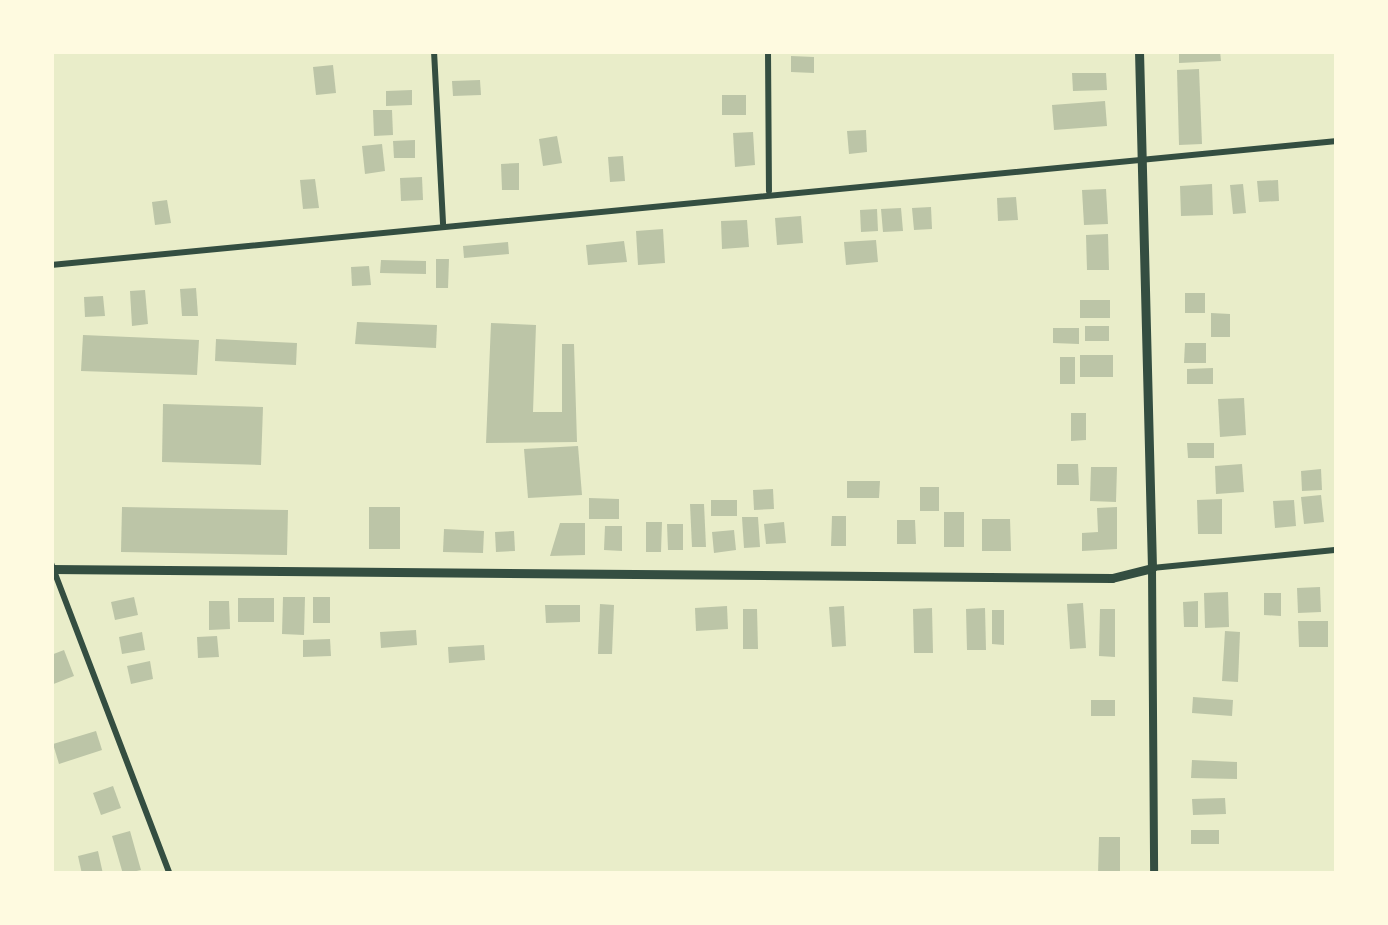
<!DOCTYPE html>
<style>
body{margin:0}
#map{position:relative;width:1388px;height:925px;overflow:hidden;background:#e9edc9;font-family:"DejaVu Sans",sans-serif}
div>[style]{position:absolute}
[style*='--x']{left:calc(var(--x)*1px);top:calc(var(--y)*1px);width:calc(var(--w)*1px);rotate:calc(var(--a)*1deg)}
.building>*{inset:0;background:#bcc5a7}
.minor>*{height:6px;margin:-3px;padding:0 3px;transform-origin:3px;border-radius:3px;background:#344e41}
.tertiary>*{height:8px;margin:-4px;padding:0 4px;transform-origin:4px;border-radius:4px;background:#344e41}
.primary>*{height:9px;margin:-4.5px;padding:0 4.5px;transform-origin:4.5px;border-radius:4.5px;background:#344e41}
span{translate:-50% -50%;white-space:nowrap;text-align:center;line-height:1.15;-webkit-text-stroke:10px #fefae0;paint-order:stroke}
.frame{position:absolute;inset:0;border:54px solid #fefae0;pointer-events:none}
</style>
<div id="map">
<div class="building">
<i style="clip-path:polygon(1179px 51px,1220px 51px,1221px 61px,1179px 63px)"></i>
<i style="clip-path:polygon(791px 56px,814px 57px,814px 73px,791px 72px)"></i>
<i style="clip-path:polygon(333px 65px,336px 93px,316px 95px,313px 67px)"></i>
<i style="clip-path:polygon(1199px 69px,1202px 144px,1179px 145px,1177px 70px)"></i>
<i style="clip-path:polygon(1072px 73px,1106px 73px,1107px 90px,1073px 91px)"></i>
<i style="clip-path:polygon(480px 80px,481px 95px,453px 96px,452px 81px)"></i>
<i style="clip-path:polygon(412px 90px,412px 105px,386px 106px,386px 91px)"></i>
<i style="clip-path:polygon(722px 95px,746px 95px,746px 115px,722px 115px)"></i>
<i style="clip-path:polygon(1105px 101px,1107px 126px,1054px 130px,1052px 105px)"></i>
<i style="clip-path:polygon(373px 110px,392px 110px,393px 135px,374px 136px)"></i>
<i style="clip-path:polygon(866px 130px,867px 152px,849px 154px,847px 131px)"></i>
<i style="clip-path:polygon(753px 132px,755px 165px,735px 167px,733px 133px)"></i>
<i style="clip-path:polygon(557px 136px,562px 163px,543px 166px,539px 139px)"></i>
<i style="clip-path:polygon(415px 140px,415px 158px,394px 158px,393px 141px)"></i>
<i style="clip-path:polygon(382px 144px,385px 171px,365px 174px,362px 146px)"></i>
<i style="clip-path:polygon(623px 156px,625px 181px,610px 182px,608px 157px)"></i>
<i style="clip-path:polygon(519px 163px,519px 190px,502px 190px,501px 164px)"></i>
<i style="clip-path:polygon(422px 177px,423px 200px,401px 201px,400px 178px)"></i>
<i style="clip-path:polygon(315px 179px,319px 208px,303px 209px,300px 180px)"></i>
<i style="clip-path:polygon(1278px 180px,1279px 201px,1259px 202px,1257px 181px)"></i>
<i style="clip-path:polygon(1212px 184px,1213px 215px,1181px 216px,1180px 186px)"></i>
<i style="clip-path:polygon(1243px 184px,1246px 213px,1233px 214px,1230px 185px)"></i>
<i style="clip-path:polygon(1106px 189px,1108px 224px,1084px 225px,1082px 190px)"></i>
<i style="clip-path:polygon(1016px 197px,1018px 220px,998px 221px,997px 198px)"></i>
<i style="clip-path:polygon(167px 200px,171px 223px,155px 225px,152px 202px)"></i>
<i style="clip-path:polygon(931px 207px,932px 229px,914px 230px,912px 208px)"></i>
<i style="clip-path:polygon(901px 208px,903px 231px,883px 232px,881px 209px)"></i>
<i style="clip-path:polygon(877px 209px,878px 231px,861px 232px,860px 210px)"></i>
<i style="clip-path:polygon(801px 216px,803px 243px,777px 245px,775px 218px)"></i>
<i style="clip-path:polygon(747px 220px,749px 247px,722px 249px,721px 221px)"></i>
<i style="clip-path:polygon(663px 229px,665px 263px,638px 265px,636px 231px)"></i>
<i style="clip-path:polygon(1108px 234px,1109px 270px,1087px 270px,1086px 235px)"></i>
<i style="clip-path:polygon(876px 240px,878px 262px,846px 265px,844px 242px)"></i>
<i style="clip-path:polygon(624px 241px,627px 262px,588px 265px,586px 245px)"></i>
<i style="clip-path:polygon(508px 242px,509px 254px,464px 258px,463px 246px)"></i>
<i style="clip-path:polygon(436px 259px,449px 259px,448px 288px,436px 288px)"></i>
<i style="clip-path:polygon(381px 260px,426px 261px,426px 274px,380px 273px)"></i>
<i style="clip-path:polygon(369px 266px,371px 285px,352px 286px,351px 267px)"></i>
<i style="clip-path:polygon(196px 288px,198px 316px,182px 316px,180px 289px)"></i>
<i style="clip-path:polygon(145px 290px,148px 324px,132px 326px,130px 291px)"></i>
<i style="clip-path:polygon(1185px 293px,1205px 293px,1205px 313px,1185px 313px)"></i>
<i style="clip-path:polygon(103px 296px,105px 316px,85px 317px,84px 297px)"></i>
<i style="clip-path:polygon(1080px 300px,1110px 300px,1110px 318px,1080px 318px)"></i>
<i style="clip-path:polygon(1211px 313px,1230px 314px,1230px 337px,1211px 337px)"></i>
<i style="clip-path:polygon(357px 322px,437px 325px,436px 348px,355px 344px)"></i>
<i style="clip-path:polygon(491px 323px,536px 325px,533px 412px,562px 412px,562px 344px,574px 344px,577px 442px,486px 443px)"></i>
<i style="clip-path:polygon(1085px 326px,1109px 326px,1109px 341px,1085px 341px)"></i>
<i style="clip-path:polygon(1053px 328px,1079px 328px,1079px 344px,1053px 343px)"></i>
<i style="clip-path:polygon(83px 335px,199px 340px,197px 375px,81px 371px)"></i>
<i style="clip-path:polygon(216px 339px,297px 343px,296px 365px,215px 361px)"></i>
<i style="clip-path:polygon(1185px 343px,1206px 343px,1206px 363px,1184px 363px)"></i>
<i style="clip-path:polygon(1080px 355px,1113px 355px,1113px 377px,1080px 377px)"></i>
<i style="clip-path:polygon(1060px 357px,1075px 357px,1075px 384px,1060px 384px)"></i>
<i style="clip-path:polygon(1213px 368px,1213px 384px,1187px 384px,1187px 369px)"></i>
<i style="clip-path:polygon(1244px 398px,1246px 435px,1220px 437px,1218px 399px)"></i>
<i style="clip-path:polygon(163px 404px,263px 407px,261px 465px,162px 462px)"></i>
<i style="clip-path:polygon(1071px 413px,1086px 413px,1086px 440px,1071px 441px)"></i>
<i style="clip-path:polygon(1187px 443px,1214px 443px,1214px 458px,1188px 458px)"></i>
<i style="clip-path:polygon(578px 446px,582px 495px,528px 498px,524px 449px)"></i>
<i style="clip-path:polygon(1057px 464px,1078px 464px,1079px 485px,1057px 485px)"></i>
<i style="clip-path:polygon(1242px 464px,1244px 492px,1216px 494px,1215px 466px)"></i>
<i style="clip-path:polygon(1091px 467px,1117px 467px,1116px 502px,1090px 501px)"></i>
<i style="clip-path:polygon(1321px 469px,1322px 490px,1302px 491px,1301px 471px)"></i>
<i style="clip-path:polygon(847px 481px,880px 481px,879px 498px,847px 498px)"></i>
<i style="clip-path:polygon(920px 487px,939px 487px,939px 511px,920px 511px)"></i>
<i style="clip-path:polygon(773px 489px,774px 509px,754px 510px,753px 490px)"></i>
<i style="clip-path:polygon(1321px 495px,1324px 522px,1304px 524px,1301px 497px)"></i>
<i style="clip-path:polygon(589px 498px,619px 499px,619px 519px,589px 519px)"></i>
<i style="clip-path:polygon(1222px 499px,1222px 534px,1198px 534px,1197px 500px)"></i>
<i style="clip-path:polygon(711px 500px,737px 500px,737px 516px,711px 516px)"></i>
<i style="clip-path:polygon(1294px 500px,1296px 526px,1275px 528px,1273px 501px)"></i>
<i style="clip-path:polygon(690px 504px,704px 504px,706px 547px,692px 547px)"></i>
<i style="clip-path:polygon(122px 507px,288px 510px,287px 555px,121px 552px)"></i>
<i style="clip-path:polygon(369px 507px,400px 507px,400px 549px,369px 549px)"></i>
<i style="clip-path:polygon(1117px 507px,1117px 549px,1082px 551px,1082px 533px,1098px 532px,1097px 508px)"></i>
<i style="clip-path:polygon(944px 512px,964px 512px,964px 547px,944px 547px)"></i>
<i style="clip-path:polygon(832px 516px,846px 516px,846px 546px,831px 546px)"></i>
<i style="clip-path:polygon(742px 517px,758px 517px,760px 547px,744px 548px)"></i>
<i style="clip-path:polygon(982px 519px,1010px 519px,1011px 551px,982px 551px)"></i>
<i style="clip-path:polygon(897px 520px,915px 520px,916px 544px,897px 544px)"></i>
<i style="clip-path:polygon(646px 522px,662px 522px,661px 552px,646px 552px)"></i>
<i style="clip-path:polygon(784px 522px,786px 543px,766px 544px,764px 524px)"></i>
<i style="clip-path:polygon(560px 523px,585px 523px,585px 555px,550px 556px)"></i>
<i style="clip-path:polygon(667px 524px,683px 524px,683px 550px,668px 550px)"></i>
<i style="clip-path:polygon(605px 526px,622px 526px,622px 551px,604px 550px)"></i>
<i style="clip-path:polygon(444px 529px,484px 531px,483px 553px,443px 552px)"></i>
<i style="clip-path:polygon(734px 530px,736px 550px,714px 553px,712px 532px)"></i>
<i style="clip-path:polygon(514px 531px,515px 551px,496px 552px,495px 532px)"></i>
<i style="clip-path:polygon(1320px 587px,1321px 612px,1298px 613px,1297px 588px)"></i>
<i style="clip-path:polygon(1228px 592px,1229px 627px,1205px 628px,1204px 593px)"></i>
<i style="clip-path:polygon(1264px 593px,1281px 593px,1281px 616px,1264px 615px)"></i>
<i style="clip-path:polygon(134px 597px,138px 615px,115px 620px,111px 602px)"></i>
<i style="clip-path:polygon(283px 597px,305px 597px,304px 635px,282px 634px)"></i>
<i style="clip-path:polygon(313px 597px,330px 597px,330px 623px,313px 623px)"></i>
<i style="clip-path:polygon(238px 598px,274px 598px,274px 622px,238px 622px)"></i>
<i style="clip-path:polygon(209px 601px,229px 601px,230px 629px,209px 630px)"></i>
<i style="clip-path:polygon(1198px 601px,1198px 627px,1184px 627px,1183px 602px)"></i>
<i style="clip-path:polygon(1083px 603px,1086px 648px,1070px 649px,1067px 604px)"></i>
<i style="clip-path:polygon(600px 604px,614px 605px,612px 654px,598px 654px)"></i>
<i style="clip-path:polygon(545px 605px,580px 605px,580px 622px,546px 623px)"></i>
<i style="clip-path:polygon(727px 606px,728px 629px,696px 631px,695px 608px)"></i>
<i style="clip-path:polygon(844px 606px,846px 646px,832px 647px,829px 607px)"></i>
<i style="clip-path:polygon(932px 608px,933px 653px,914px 653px,913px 609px)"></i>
<i style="clip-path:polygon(985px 608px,986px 650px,967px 650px,966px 609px)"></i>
<i style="clip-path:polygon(743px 609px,757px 609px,758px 649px,743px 649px)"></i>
<i style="clip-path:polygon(1100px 609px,1115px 609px,1115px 657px,1099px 656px)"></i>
<i style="clip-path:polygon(992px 610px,1004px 610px,1004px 645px,992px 644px)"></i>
<i style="clip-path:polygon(1298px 621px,1328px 621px,1328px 647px,1299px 647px)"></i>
<i style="clip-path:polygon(416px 630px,417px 645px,381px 648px,380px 632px)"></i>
<i style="clip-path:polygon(1225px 631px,1240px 632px,1238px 682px,1222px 681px)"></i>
<i style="clip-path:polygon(142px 632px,145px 650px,122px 654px,119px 637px)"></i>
<i style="clip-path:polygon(217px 636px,219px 657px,198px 658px,197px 637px)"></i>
<i style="clip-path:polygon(330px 639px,331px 656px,303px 657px,303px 640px)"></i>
<i style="clip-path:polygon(484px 645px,485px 660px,449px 663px,448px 647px)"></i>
<i style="clip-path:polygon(64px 650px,74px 676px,51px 685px,51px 655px)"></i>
<i style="clip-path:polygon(150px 661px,153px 679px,131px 684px,127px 666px)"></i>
<i style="clip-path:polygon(1193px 697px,1233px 700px,1232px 716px,1192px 713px)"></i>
<i style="clip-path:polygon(1091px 700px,1115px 700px,1115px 716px,1091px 716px)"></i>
<i style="clip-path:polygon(96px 731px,102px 750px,59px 764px,53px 744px)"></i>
<i style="clip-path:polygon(1192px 760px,1237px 762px,1237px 779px,1191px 778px)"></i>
<i style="clip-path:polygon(113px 786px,121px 808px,101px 815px,93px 793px)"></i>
<i style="clip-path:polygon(1225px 798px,1226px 814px,1193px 815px,1192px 799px)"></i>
<i style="clip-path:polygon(1191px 830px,1219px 830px,1219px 844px,1191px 844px)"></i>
<i style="clip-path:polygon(130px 831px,141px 870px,123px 874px,112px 836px)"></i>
<i style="clip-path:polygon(1099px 837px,1120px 837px,1120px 874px,1098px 874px)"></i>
<i style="clip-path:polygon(98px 851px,103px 874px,82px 874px,78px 856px)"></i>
</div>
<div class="minor">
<i style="--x:434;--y:51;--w:173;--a:87"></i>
<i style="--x:768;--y:51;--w:140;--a:89.6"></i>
<i style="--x:51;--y:265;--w:1292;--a:-5.51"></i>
<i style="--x:51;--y:563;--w:333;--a:69.1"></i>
<i style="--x:1152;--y:568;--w:186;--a:-5.6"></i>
</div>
<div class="tertiary">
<i style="--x:1152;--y:568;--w:306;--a:89.6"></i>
</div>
<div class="primary">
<i style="--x:51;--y:569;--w:1061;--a:0.49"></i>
<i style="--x:1112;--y:578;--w:41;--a:-14"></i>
<i style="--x:1152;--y:568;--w:517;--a:-91.44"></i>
</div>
<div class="frame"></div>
</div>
